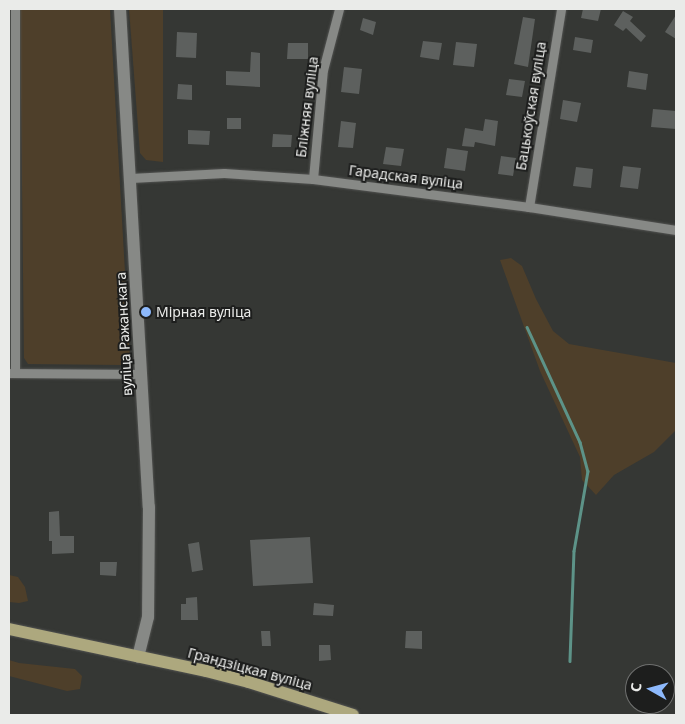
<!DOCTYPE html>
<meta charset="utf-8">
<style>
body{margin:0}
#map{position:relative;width:685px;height:724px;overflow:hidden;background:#353734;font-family:"Noto Sans",sans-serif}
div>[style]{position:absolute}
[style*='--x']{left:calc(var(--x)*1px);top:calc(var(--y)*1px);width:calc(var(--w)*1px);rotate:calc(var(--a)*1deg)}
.green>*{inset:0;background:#4e3f2a}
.stream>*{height:2.5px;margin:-1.25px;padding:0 1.25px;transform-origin:1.25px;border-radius:1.25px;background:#5d9388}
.building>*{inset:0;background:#5d605e}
.roads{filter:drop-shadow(0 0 1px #525351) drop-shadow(0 0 1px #525351)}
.street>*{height:9px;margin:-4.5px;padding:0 4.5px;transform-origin:4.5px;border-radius:4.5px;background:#878986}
.secondary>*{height:12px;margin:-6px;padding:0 6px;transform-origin:6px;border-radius:6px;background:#878986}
.primary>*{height:12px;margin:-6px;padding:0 6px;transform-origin:6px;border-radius:6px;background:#ada87e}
.dots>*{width:14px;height:14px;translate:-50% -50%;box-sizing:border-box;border:2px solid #1d1e1d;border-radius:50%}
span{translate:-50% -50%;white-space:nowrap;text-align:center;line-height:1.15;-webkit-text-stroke:4px #1d1e1d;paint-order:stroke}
.street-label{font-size:14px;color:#eaebe9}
.poi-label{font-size:14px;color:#eaebe9}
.left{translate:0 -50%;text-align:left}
.frame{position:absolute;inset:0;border:10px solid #eaebe9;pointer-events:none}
.north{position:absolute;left:625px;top:664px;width:50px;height:50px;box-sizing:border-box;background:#1d1e1d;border:1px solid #6f706f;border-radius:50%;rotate:277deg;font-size:14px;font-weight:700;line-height:20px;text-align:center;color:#eaebe9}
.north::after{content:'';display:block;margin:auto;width:18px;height:22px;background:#8db9fc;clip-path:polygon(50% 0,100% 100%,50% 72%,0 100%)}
</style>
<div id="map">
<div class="green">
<i style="clip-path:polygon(20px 9px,110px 9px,130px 360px,121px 365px,28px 364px,24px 358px)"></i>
<i style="clip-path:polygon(129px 9px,163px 9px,163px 162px,146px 160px,140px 153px)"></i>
<i style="clip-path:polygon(511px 258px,522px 266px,536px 299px,553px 331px,569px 344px,676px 363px,676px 430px,654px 452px,614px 475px,596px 495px,582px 480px,580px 457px,540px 371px,500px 260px)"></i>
<i style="clip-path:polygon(9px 575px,18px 577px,25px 587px,28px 601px,19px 603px,9px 602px)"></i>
<i style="clip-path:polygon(9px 660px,19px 663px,75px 669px,82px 676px,80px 689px,67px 691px,9px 676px)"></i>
</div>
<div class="stream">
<i style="--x:527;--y:327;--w:127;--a:65.3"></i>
<i style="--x:580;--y:442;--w:30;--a:75"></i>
<i style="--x:588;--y:471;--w:81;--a:99.9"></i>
<i style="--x:574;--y:551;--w:110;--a:92.1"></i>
</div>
<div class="building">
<i style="clip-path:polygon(583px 9px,601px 9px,598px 21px,581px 18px)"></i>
<i style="clip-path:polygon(623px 11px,633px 17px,630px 21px,646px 36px,641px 42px,626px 28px,623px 31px,614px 25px)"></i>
<i style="clip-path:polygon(676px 15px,676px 39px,665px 32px)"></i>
<i style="clip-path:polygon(523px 17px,535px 19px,528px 67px,514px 64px)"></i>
<i style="clip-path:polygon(363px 18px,376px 22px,373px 35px,360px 30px)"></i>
<i style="clip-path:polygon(177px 32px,197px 33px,196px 58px,176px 57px)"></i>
<i style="clip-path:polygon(575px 37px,593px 40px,591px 53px,573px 50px)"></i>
<i style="clip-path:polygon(423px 41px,442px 43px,439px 60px,420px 57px)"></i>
<i style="clip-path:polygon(456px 42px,477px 44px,474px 67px,453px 65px)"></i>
<i style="clip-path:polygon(288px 43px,308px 43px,308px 59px,287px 59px)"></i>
<i style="clip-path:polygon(251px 52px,260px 53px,260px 87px,226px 85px,226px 71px,250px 72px)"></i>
<i style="clip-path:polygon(344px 67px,362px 69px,359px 94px,341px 92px)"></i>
<i style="clip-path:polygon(629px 71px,648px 74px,646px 90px,627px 87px)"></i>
<i style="clip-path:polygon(509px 79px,525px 81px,522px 97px,506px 95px)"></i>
<i style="clip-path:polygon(178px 84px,192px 85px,192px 100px,177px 99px)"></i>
<i style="clip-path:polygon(563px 100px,581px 103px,577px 122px,560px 119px)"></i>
<i style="clip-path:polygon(653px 109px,676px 111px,676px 129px,651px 127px)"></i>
<i style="clip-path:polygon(227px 118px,241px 118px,241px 129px,227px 129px)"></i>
<i style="clip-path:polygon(485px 119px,498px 121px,495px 146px,475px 142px,474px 147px,462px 146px,465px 128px,483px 131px)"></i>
<i style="clip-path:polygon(341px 121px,356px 123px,353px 148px,338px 147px)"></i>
<i style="clip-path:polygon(188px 130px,210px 131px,209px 145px,188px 144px)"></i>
<i style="clip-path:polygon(273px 134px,292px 135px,291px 147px,272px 147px)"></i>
<i style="clip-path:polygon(386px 147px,404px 149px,401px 166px,383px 164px)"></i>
<i style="clip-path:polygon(447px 148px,468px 151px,465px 171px,444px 168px)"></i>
<i style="clip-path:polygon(501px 156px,516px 158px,513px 176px,498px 174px)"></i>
<i style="clip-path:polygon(623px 166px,641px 168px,638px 189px,620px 187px)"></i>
<i style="clip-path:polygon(576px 167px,593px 169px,591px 188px,573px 186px)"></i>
<i style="clip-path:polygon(59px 511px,60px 536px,74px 536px,74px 553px,52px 554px,52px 541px,49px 541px,49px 512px)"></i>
<i style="clip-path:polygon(310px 537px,313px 583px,253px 586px,250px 540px)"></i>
<i style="clip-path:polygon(199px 542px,203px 570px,192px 572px,188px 544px)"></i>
<i style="clip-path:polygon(100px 562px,117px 562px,116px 576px,100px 575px)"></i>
<i style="clip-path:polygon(197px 597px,198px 620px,181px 620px,181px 604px,186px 604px,186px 598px)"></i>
<i style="clip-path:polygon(314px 603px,334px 605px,333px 616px,313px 615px)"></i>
<i style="clip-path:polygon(261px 631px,270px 631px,271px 646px,262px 646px)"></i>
<i style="clip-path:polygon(406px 631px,422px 631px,422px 649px,405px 648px)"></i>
<i style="clip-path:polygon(319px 645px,330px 645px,331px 660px,319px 661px)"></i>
</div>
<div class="roads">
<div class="street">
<i style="--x:15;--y:9;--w:364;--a:90"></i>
<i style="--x:131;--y:178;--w:93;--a:-3.1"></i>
<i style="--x:224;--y:173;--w:89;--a:3.9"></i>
<i style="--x:313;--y:179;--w:218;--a:7.4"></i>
<i style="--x:529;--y:207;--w:149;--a:8.9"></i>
<i style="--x:313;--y:179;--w:109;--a:-84.8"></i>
<i style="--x:323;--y:70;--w:63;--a:-75.3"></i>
<i style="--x:529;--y:207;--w:201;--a:-80.8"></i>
<i style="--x:9;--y:373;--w:133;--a:0.4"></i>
</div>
<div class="secondary">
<i style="--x:120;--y:9;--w:499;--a:86.7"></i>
<i style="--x:149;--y:507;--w:110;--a:90.5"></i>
<i style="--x:148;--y:617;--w:41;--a:104"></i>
</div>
<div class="primary">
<i style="--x:9;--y:629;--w:201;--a:12"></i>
<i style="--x:206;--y:671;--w:44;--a:14.3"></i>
<i style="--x:249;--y:682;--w:109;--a:17.6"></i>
</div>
</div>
<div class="dots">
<i style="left:146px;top:312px;background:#8db9fc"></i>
</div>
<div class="street-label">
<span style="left:531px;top:106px;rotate:-81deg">Бацькоўская вуліца</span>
<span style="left:307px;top:107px;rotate:-83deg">Бліжняя вуліца</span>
<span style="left:406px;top:177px;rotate:7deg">Гарадская вуліца</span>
<span style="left:124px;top:334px;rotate:-93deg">вуліца Ражанскага</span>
<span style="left:250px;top:669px;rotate:15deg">Грандзіцкая вуліца</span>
</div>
<div class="poi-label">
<span class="left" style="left:156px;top:312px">Мірная вуліца</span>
</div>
<div class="frame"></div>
<div class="north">С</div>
</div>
